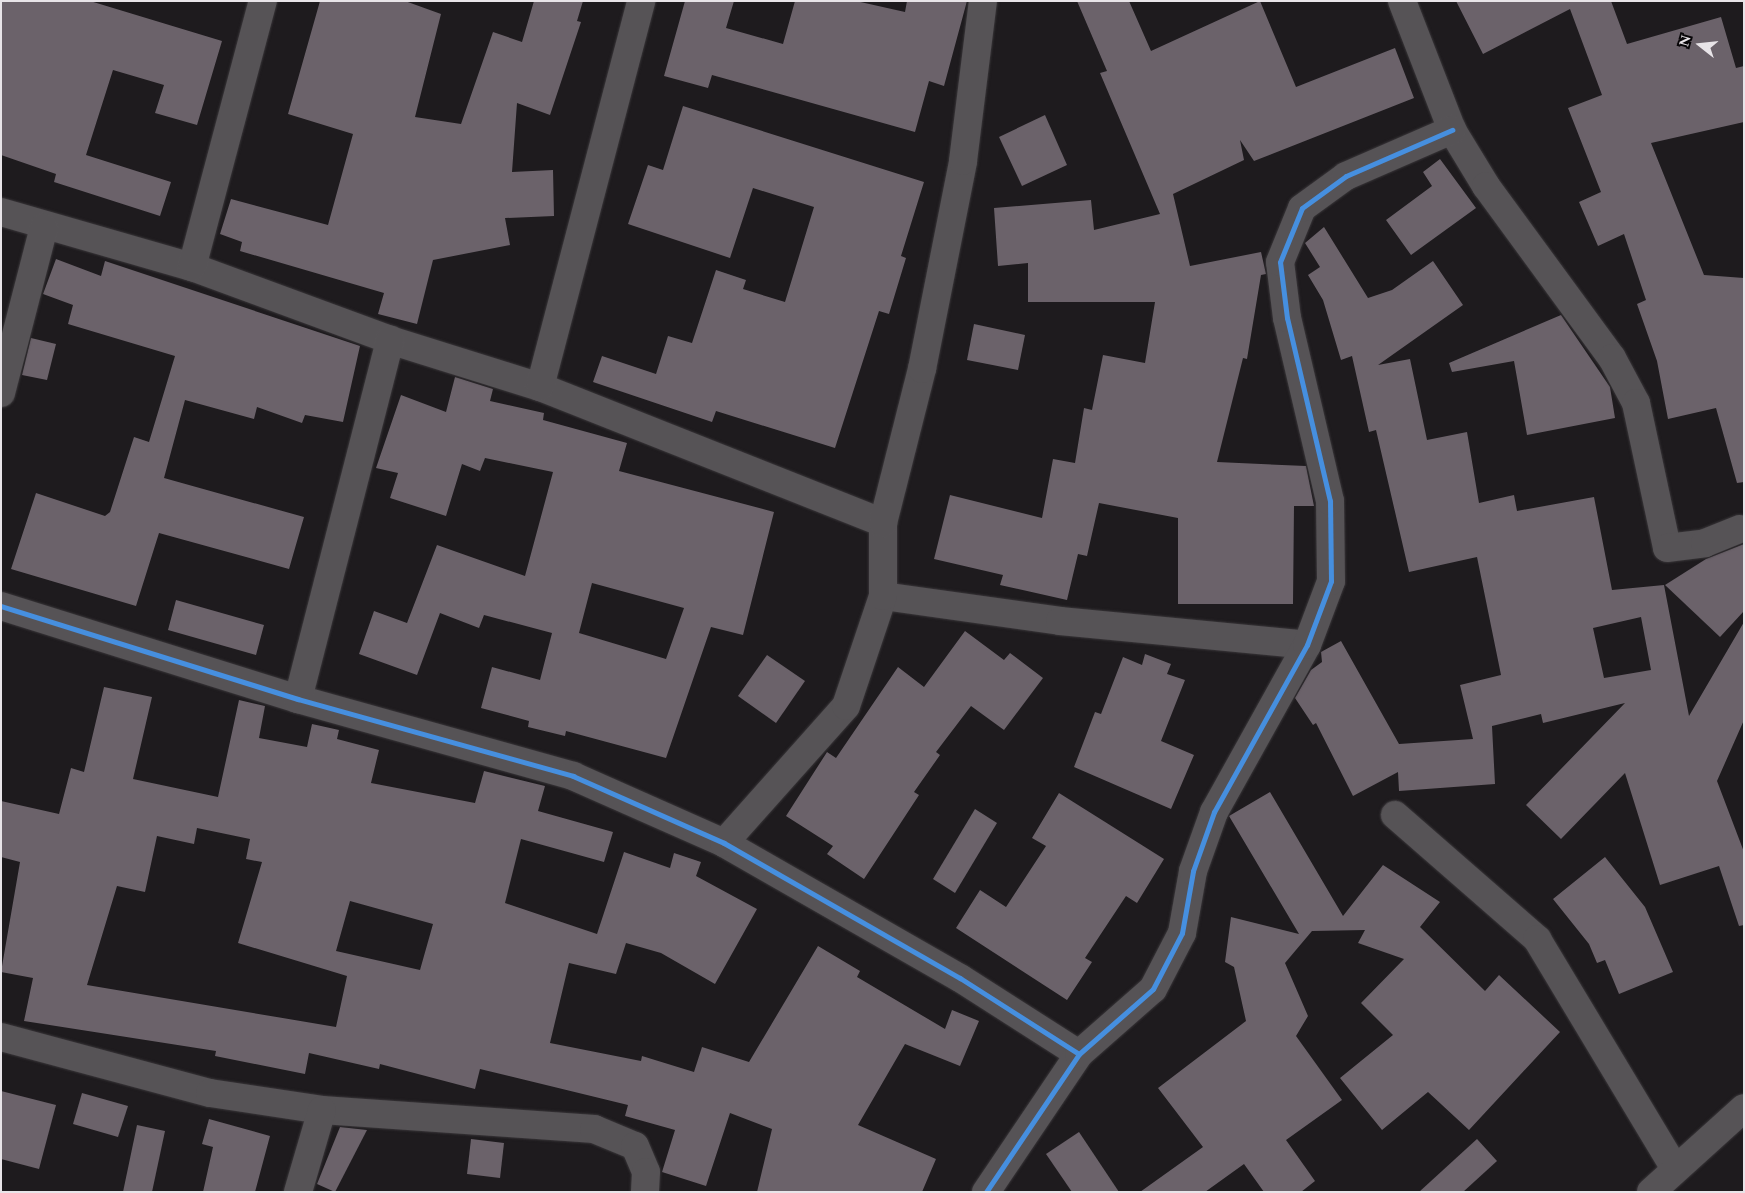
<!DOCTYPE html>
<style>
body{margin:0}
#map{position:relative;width:1745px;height:1193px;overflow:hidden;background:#1e1b1e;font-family:Spectral,serif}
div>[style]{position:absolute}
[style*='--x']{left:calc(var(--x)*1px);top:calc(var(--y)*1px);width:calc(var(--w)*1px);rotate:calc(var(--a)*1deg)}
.building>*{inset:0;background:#6b626a}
.roads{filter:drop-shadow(0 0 1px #393639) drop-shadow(0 0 1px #393639)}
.street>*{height:28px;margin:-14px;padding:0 14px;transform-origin:14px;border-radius:14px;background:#565356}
.secondary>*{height:28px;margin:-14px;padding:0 14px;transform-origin:14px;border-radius:14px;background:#565356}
.cycleway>*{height:5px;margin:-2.5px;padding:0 2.5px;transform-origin:2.5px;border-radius:2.5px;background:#468fdf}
span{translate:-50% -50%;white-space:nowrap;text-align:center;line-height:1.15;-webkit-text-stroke:5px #080608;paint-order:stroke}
.frame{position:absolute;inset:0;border:2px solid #e8e4e8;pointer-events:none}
.north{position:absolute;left:1675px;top:20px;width:50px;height:50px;-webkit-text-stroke:4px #080608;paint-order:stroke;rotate:286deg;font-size:14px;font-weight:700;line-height:20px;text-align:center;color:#e8e4e8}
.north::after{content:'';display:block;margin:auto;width:18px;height:22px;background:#e8e4e8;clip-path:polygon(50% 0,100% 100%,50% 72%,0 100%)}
</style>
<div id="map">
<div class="building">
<i style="clip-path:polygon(1px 1px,90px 1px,222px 41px,197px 125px,155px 113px,164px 85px,113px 70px,86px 155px,171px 182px,160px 216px,54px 182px,56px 174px,1px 155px)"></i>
<i style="clip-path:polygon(320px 1px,405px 1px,441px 14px,415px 117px,461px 124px,493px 32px,522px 42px,534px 1px,583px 1px,577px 21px,581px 22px,550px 115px,517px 103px,512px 172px,553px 170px,554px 216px,505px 218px,510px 245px,433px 260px,417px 324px,378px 314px,384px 293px,240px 251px,242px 242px,220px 234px,231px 199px,328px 225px,353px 134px,288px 114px)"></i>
<i style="clip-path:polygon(685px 1px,734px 1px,726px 28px,783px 44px,795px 1px,856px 1px,905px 12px,907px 1px,967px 1px,944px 86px,929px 81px,915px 132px,712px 75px,708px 88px,664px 76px)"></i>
<i style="clip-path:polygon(1077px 1px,1129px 1px,1151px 51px,1260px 1px,1296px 87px,1395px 48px,1414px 98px,1254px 161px,1240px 140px,1244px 160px,1173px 194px,1190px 266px,1261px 252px,1266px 274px,1261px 275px,1247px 359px,1243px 358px,1217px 462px,1306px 466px,1314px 506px,1294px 506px,1293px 604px,1178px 604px,1178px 518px,1099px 503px,1087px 556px,1078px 554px,1067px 600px,1000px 585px,1003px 575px,934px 559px,950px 495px,1042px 518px,1053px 459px,1075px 463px,1084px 408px,1092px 410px,1103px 355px,1145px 363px,1155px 302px,1028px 302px,1028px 263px,998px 266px,994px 208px,1091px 200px,1094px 230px,1160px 214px,1100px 73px,1107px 71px)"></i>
<i style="clip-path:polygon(1456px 1px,1611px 1px,1627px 44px,1721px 17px,1736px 68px,1744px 66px,1744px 122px,1651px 143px,1704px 275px,1744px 278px,1744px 482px,1737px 483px,1716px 408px,1668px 419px,1657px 361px,1637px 304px,1646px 300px,1624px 234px,1598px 246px,1579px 202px,1601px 192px,1568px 108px,1602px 95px,1570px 9px,1483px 54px)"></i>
<i style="clip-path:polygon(683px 106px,924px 182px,901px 256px,906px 258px,889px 314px,879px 311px,835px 448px,716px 411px,712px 422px,593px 382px,602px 356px,656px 374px,668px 336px,692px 343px,716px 270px,746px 280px,743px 289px,785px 302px,814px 207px,753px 188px,730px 258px,628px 224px,648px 165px,663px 170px)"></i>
<i style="clip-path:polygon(1045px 115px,1067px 165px,1022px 186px,999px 137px)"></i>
<i style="clip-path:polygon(1440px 159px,1476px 208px,1411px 255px,1386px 220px,1432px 186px,1423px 172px)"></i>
<i style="clip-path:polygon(evenodd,1324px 227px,1368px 298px,1392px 290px,1433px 261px,1463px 305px,1378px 365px,1410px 359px,1427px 440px,1467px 432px,1479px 503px,1514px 495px,1517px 511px,1594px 497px,1612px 590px,1664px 585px,1689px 716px,1744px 622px,1744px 720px,1717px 781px,1744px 852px,1744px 925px,1739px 926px,1719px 866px,1660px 885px,1625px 773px,1561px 839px,1526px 805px,1625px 703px,1543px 723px,1541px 714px,1492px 726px,1495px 784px,1399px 791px,1398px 772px,1353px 796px,1316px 723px,1313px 725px,1295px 698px,1311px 670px,1322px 662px,1321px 652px,1341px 641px,1399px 744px,1473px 739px,1460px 685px,1501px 675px,1477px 557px,1409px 572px,1376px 430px,1369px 432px,1352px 356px,1341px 360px,1323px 300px,1308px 275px,1320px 267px,1305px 243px,1324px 227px,1641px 617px,1651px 670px,1604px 678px,1593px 628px,1641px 617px)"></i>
<i style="clip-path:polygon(56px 259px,101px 276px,105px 261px,360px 346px,343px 422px,305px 415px,302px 423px,257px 407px,254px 419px,185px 400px,164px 478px,304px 517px,289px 569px,159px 533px,136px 606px,11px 569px,36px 493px,105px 516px,110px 512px,134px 437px,149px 442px,175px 356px,68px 324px,73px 305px,43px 294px)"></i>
<i style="clip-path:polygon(1561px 315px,1610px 387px,1615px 418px,1527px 435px,1514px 361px,1452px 372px,1449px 363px)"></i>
<i style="clip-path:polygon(974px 324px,1025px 335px,1018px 370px,967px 360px)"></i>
<i style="clip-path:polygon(31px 338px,56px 344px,47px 380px,22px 375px)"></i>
<i style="clip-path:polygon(evenodd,455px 377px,493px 389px,490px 401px,544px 413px,543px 420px,627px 443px,619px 471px,774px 512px,743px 635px,711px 627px,666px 758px,566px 731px,565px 736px,528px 727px,529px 721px,481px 708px,492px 667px,540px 680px,552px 633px,484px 615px,479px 628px,440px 613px,417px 675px,359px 654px,374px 611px,407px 623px,437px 545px,525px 576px,553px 472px,485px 458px,480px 471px,462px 464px,446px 516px,390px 498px,398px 473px,376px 468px,401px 395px,446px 412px,455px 377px,592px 583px,684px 608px,666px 659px,579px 633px,592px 583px)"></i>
<i style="clip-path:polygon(1744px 544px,1744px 611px,1720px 637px,1665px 585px,1706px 559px)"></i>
<i style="clip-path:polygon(176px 600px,264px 625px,256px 655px,168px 630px)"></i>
<i style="clip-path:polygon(965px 631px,1004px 660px,1010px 653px,1043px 678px,1004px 730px,971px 706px,936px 752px,940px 755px,914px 792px,919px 795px,864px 879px,827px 854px,833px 846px,786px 816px,827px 752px,836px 758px,898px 667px,924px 687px)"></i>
<i style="clip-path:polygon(1145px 654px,1171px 664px,1167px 674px,1185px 680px,1161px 741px,1194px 755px,1171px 809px,1074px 767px,1095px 712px,1101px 714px,1123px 657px,1142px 665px)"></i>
<i style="clip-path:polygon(767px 655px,805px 681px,776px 723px,738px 696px)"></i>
<i style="clip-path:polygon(evenodd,104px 687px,152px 697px,133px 779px,218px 797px,239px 700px,265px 706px,259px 738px,307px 747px,312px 724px,339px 730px,337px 739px,379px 750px,371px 783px,475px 803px,484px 771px,545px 786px,538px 811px,613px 832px,604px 862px,521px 839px,505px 903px,597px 934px,624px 852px,670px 868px,674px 853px,701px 862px,696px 876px,757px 909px,715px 984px,661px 953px,626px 943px,616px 974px,569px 963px,550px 1043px,641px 1061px,642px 1056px,694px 1072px,702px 1047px,749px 1062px,818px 946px,860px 971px,857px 977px,945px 1029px,952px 1010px,979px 1021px,960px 1066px,905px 1044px,858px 1125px,936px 1159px,922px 1192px,757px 1192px,772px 1129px,730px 1113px,706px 1186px,662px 1172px,675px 1130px,625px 1116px,628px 1105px,480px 1069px,475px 1089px,380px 1064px,379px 1069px,309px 1053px,305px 1074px,215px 1056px,216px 1051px,24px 1021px,33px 978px,1px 972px,20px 862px,1px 857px,1px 801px,59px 814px,71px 768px,84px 772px,104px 687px,197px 828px,250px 839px,246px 859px,262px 862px,238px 943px,347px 976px,336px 1027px,87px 985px,117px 886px,145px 892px,157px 836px,194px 844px,197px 828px,104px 687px,350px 901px,433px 924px,420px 970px,336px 951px,350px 901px)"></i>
<i style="clip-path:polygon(1270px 792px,1343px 916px,1383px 865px,1440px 902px,1420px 927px,1485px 991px,1499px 975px,1560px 1032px,1469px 1130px,1428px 1092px,1382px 1130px,1340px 1078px,1393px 1035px,1361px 1003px,1404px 959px,1358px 943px,1365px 930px,1312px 931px,1285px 963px,1308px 1016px,1296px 1036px,1342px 1100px,1286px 1140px,1315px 1181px,1301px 1192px,1264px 1192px,1244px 1164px,1205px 1192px,1140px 1192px,1203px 1147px,1158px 1088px,1246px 1021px,1234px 967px,1225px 962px,1231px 917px,1299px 934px,1229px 816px)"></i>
<i style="clip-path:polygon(1059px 793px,1164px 859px,1137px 903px,1126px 896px,1085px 958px,1092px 962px,1067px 1000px,956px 928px,980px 890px,1006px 907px,1046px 846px,1032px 838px)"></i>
<i style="clip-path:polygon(975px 809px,997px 823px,955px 893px,933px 879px)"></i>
<i style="clip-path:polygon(1605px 857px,1645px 907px,1673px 972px,1619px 994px,1605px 960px,1597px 963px,1589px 944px,1553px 899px)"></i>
<i style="clip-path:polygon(1px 1091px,56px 1105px,39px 1169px,1px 1159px)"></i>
<i style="clip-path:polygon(82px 1093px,128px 1106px,118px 1137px,73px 1124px)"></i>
<i style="clip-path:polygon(209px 1119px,270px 1136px,255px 1192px,203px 1192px,213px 1147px,202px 1144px)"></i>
<i style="clip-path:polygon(137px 1125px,165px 1131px,152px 1192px,123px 1192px)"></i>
<i style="clip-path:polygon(340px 1127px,367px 1130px,335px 1192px,317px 1184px)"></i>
<i style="clip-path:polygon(1079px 1132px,1119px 1192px,1072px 1192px,1046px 1154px)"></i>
<i style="clip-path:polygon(471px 1139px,504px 1143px,500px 1178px,467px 1174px)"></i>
<i style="clip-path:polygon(1477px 1139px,1497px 1161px,1463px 1192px,1419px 1192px)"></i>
</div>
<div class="roads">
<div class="street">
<i style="--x:1402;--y:1;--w:138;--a:68.8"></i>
<i style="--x:1452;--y:130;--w:66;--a:58.7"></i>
<i style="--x:1486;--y:186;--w:213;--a:53.8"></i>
<i style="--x:1612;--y:358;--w:51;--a:61.9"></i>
<i style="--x:1636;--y:403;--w:148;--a:77.9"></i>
<i style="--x:1667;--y:548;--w:38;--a:-7"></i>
<i style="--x:1705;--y:543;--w:37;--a:-22"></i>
<i style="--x:1;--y:212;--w:199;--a:16.1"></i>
<i style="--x:192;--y:267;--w:211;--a:20.2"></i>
<i style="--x:390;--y:340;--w:157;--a:17.4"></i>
<i style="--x:540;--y:387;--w:369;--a:21.6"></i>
<i style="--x:192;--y:267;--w:275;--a:-75.1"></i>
<i style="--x:540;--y:387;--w:399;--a:-75.3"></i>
<i style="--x:1;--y:393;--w:171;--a:-75.5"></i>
<i style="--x:883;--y:596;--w:179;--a:8"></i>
<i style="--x:1060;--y:621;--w:248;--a:5.5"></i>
<i style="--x:1;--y:606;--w:311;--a:17.4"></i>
<i style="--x:298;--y:699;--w:286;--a:15.6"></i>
<i style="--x:573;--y:776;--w:165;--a:23.9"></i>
<i style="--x:724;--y:843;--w:272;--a:29.8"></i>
<i style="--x:960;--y:978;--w:141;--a:32.6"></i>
<i style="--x:298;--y:699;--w:371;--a:-75.6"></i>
<i style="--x:1395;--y:815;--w:189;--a:41.1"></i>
<i style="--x:1537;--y:939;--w:268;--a:59"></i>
<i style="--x:724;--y:843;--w:183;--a:-48.3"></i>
<i style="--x:846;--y:706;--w:116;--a:-71.4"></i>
<i style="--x:883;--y:596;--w:73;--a:-90"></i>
<i style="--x:883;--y:523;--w:159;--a:-75.8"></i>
<i style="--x:922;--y:369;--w:212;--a:-78.8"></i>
<i style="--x:963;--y:161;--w:161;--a:-82.9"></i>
<i style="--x:1;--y:1037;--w:216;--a:15"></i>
<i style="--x:210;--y:1093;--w:113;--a:8.6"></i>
<i style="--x:322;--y:1110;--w:273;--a:4"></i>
<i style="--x:594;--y:1129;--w:44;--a:22.5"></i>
<i style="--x:635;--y:1146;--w:28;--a:67"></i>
<i style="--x:646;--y:1172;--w:20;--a:93"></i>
<i style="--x:298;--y:1192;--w:85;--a:-73.7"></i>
<i style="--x:986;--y:1192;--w:166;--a:-56"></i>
<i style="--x:1079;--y:1054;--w:98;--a:-41.3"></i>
<i style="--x:1153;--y:989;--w:63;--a:-62.6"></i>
<i style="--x:1182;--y:933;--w:63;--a:-79.9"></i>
<i style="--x:1193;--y:871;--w:63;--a:-70.4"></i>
<i style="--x:1214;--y:812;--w:191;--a:-60.9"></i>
<i style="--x:1307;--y:645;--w:68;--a:-69.4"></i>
<i style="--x:1331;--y:581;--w:80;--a:-90.7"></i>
<i style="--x:1330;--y:501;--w:188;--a:-103.2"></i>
<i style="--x:1287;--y:318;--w:56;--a:-97.1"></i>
<i style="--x:1280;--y:262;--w:58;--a:-67.8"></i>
<i style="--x:1302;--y:208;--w:54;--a:-36"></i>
<i style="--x:1346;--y:176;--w:116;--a:-23.5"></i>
</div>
<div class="secondary">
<i style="--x:1651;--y:1192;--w:125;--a:-42.1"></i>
</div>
</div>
<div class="cycleway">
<i style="--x:1;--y:606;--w:311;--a:17.4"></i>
<i style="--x:298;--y:699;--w:286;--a:15.6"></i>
<i style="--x:573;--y:776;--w:165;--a:23.9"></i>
<i style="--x:724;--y:843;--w:272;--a:29.8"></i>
<i style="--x:960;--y:978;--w:141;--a:32.6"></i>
<i style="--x:986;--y:1192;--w:166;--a:-56"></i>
<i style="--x:1079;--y:1054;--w:98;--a:-41.3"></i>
<i style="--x:1153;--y:989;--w:63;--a:-62.6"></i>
<i style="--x:1182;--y:933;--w:63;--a:-79.9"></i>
<i style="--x:1193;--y:871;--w:63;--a:-70.4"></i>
<i style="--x:1214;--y:812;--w:191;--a:-60.9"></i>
<i style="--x:1307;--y:645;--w:68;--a:-69.4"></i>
<i style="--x:1331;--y:581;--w:80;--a:-90.7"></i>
<i style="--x:1330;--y:501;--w:188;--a:-103.2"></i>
<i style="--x:1287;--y:318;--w:56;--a:-97.1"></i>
<i style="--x:1280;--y:262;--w:58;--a:-67.8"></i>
<i style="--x:1302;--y:208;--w:54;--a:-36"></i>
<i style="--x:1346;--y:176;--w:116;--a:-23.5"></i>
</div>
<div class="frame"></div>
<div class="north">N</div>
</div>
